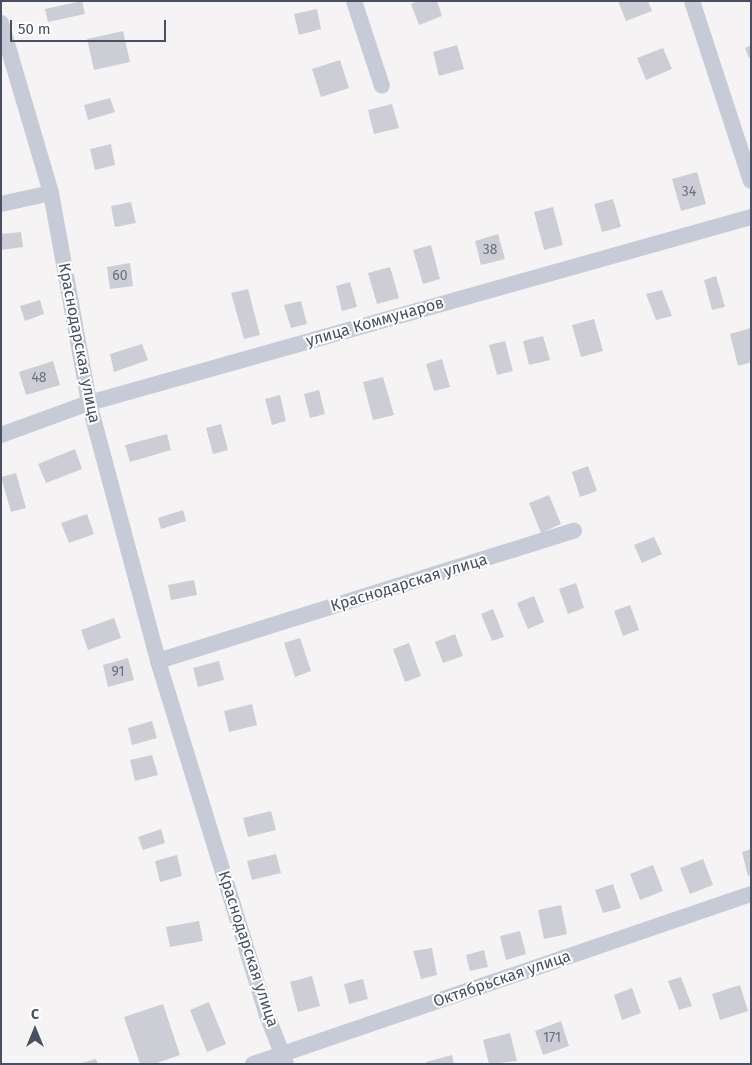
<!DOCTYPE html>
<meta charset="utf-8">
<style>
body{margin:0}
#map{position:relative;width:752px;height:1065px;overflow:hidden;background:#f5f3f3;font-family:"Fira Sans",sans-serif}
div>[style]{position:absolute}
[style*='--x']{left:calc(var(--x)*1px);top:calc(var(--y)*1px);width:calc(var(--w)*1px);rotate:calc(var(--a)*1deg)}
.building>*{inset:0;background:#cdced5}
.minor>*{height:16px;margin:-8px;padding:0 8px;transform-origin:8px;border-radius:8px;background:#c6cbd7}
span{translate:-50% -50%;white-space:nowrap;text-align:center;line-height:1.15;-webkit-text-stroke:4px #fff;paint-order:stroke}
.number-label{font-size:14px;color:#6a707e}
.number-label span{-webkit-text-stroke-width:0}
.street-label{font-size:16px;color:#495061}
.frame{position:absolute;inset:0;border:2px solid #495061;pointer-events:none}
.north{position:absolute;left:10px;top:1005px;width:50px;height:50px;-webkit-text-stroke:4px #fff;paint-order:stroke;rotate:0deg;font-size:14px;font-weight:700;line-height:20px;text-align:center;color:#495061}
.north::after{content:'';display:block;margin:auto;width:18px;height:22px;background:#495061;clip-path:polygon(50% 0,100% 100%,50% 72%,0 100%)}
.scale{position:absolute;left:10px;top:20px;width:156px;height:22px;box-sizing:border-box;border:2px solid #495061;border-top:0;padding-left:6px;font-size:15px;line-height:18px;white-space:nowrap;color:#495061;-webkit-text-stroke:4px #fff;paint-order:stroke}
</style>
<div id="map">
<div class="building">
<i style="clip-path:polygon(82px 1px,85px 14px,48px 22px,45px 9px)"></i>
<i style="clip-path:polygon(418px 1px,437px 1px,442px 16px,419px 25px,411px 4px)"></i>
<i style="clip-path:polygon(618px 1px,648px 1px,652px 11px,626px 21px)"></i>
<i style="clip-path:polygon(317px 9px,321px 29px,299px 35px,294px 14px)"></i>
<i style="clip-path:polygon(123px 31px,130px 62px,94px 70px,87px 39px)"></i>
<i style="clip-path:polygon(457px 45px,464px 69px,439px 76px,433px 52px)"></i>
<i style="clip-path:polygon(751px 45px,751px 58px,749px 58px,745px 48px)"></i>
<i style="clip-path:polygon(663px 48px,672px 69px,646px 80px,637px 58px)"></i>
<i style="clip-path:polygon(340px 60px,349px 88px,321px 97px,312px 69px)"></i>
<i style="clip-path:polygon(110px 98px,115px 112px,88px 120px,84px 105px)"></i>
<i style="clip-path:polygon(392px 104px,399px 128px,374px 134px,368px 110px)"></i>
<i style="clip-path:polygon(111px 144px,115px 165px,95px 170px,90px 149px)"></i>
<i style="clip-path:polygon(697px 172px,706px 204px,681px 211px,672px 179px)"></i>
<i style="clip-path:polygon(613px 199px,621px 227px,602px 232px,594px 204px)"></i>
<i style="clip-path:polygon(131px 202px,136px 223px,115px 227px,111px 206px)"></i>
<i style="clip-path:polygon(553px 207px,563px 245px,544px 250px,534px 212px)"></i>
<i style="clip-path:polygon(21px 232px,23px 247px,1px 250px,1px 234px)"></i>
<i style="clip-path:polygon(498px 234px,505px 259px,481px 265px,475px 241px)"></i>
<i style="clip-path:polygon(431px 245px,440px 279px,423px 284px,413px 250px)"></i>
<i style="clip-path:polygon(130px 263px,133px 286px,110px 289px,107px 267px)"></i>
<i style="clip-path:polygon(390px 267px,399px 298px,377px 304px,368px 273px)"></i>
<i style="clip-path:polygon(716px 276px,725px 307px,712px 310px,704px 280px)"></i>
<i style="clip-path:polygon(350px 282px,357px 307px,342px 311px,336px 286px)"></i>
<i style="clip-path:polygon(248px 289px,260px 335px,244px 339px,231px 293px)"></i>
<i style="clip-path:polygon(662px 290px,672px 316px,656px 320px,646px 294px)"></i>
<i style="clip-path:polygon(40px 300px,44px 314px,25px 321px,20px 306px)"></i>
<i style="clip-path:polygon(301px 301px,307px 324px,291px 328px,284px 305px)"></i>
<i style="clip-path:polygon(594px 319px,603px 351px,581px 357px,572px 325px)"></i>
<i style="clip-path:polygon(751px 328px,751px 362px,738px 366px,730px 334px)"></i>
<i style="clip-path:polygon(543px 336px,550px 360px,529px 365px,523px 341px)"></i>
<i style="clip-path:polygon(505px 341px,513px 371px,497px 375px,489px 345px)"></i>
<i style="clip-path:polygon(142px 344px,148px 360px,114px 372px,110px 354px)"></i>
<i style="clip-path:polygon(442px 359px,450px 387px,434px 391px,426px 364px)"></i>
<i style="clip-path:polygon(53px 361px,60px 385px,26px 395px,19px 372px)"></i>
<i style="clip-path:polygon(383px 377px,394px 415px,373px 420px,363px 382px)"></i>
<i style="clip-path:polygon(319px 390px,325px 414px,310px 418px,304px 394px)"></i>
<i style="clip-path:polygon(280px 395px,286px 421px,272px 425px,265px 399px)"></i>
<i style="clip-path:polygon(221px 424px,228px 450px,213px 454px,206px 428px)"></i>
<i style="clip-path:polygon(167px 434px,171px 450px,130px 462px,125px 445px)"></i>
<i style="clip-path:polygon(75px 449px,82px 469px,46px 483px,38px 464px)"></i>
<i style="clip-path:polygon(588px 466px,597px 491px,580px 497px,572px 472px)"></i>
<i style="clip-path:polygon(16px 473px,26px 508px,11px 512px,1px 477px)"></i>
<i style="clip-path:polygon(549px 495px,561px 524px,541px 533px,529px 503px)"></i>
<i style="clip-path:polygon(183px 510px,186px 521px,161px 529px,158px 518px)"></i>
<i style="clip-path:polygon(87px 514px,94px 534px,69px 543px,61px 523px)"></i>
<i style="clip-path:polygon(654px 537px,662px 554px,642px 563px,634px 545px)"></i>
<i style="clip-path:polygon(194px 580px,197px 595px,171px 600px,168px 585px)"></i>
<i style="clip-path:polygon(576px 583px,584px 608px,568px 614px,559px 589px)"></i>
<i style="clip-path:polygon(534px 596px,544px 622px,528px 629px,517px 603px)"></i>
<i style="clip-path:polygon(630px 605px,639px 630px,623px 636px,614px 611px)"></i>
<i style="clip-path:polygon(493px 609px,504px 637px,492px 641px,481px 614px)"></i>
<i style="clip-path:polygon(114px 618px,121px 638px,88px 650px,81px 630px)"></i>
<i style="clip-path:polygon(455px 634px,463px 656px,443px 663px,435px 642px)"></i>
<i style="clip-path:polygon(300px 638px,311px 671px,295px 677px,284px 643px)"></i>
<i style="clip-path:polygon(409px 643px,421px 676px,405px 682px,393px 649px)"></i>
<i style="clip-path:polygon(128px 658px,134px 680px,108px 687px,103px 665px)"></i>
<i style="clip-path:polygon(219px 661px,224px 680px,198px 687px,193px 668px)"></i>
<i style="clip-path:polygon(252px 704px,257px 725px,229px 732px,224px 711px)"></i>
<i style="clip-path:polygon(152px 721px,157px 738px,132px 745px,128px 728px)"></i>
<i style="clip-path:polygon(152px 755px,158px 775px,135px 781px,130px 760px)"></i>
<i style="clip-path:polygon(271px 811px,276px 830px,248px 837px,243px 818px)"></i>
<i style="clip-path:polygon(161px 829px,165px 843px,143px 850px,138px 837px)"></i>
<i style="clip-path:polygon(751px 849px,751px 875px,748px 876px,742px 852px)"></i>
<i style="clip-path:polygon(276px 854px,281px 873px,252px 880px,247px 861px)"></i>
<i style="clip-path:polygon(177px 855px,182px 876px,160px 882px,155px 861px)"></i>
<i style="clip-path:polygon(703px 859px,713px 885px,690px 894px,680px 868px)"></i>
<i style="clip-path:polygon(653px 865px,663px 891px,640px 900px,630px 874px)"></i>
<i style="clip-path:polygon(613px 884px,621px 908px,603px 913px,595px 890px)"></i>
<i style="clip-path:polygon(561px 905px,567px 934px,544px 939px,538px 910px)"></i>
<i style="clip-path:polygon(199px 921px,203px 941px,170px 947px,166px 927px)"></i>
<i style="clip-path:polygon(520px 931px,526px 954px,506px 960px,500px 936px)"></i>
<i style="clip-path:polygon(432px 948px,437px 975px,421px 979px,413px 951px)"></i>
<i style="clip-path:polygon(484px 950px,488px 967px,470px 971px,466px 955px)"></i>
<i style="clip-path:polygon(312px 976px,320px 1006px,298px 1012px,290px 982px)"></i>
<i style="clip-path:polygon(681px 977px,692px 1006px,679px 1010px,668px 981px)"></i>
<i style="clip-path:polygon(363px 979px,368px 999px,349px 1004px,344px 984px)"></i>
<i style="clip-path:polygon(740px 985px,748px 1011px,720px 1020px,712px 994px)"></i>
<i style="clip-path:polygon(632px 988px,641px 1013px,622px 1020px,614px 995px)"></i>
<i style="clip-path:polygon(209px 1002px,226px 1044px,207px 1052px,190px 1010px)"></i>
<i style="clip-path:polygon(163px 1004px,180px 1055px,154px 1064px,140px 1064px,124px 1017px)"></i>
<i style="clip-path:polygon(561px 1021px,569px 1046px,543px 1055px,535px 1031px)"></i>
<i style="clip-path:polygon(510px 1033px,517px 1061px,489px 1064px,483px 1040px)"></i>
<i style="clip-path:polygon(452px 1055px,454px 1064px,426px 1064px,426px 1062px)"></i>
<i style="clip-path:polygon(96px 1059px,98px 1064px,81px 1064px,81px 1063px)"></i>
</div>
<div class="minor">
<i style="--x:354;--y:1;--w:89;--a:71.8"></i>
<i style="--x:692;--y:1;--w:189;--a:71.9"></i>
<i style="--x:1;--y:23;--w:177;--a:73.6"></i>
<i style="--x:51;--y:193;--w:213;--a:79.7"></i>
<i style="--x:89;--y:403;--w:267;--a:75"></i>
<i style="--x:158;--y:661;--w:370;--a:72.9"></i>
<i style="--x:267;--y:1015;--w:53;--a:68.8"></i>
<i style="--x:1;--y:204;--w:51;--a:-12.4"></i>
<i style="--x:1;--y:435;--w:94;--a:-20"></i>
<i style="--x:89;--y:403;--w:688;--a:-15.69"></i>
<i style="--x:158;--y:661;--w:436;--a:-17.4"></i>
<i style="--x:253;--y:1064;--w:526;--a:-18.85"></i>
</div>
<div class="number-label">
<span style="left:689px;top:192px">34</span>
<span style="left:490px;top:250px">38</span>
<span style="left:120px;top:276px">60</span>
<span style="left:39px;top:378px">48</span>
<span style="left:118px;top:672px">91</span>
<span style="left:552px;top:1038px">171</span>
</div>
<div class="street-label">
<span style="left:375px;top:322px;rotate:-16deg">улица Коммунаров</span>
<span style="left:79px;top:343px;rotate:79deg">Краснодарская улица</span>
<span style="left:409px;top:583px;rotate:-17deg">Краснодарская улица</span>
<span style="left:248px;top:949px;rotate:72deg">Краснодарская улица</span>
<span style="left:502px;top:979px;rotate:-19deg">Октябрьская улица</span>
</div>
<div class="frame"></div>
<div class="north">С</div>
<div class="scale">50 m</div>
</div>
